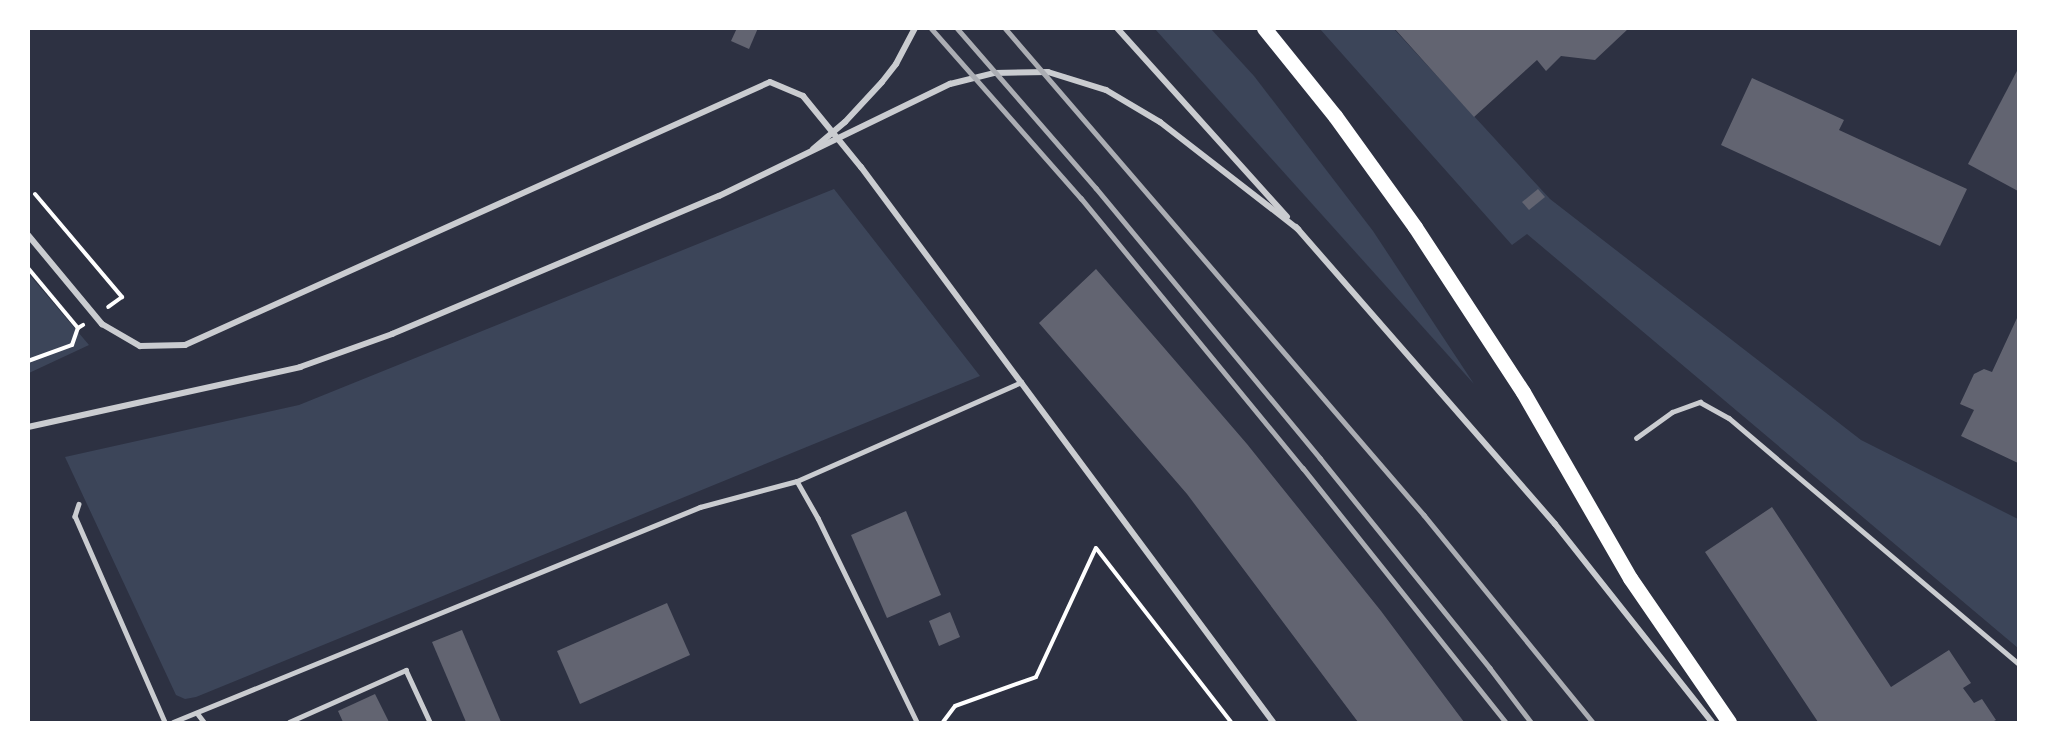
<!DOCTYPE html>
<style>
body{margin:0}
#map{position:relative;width:2047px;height:751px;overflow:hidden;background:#2d3142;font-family:"PT Sans",sans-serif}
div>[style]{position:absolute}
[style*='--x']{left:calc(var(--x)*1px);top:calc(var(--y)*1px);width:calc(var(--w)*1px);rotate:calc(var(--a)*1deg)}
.green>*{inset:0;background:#3c4559}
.building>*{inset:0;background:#626471}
.path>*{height:4px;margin:-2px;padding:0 2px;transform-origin:2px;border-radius:2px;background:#fff}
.service>*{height:4.5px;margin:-2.25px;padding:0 2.25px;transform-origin:2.25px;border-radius:2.25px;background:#caccd0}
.minor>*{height:6px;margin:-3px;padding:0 3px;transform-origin:3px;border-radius:3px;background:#caccd0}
.primary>*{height:15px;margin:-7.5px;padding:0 7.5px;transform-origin:7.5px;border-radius:7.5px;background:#fff}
.rail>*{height:4.5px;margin:-2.25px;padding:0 2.25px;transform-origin:2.25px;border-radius:2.25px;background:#abadb3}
span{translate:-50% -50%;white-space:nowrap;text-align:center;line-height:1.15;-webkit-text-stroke:6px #fff;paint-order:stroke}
.frame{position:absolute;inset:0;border:30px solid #fff;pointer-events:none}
</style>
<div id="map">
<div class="green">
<i style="clip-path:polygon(1155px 29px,1211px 29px,1254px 76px,1373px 231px,1474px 384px)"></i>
<i style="clip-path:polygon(1320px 29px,1394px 29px,1550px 199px,1861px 440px,2018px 519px,2018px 648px,1527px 234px,1512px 245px)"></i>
<i style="clip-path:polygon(834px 189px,980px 376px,196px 697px,185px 699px,176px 695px,65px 457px,299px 405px)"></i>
<i style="clip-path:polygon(28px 273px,89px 345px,29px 373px,28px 373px)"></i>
</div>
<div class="building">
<i style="clip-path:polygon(737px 28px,758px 28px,749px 49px,731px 41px)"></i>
<i style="clip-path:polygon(1394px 28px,1629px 28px,1595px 60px,1561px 56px,1546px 71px,1537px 60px,1474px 117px)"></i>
<i style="clip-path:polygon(2018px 69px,2018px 191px,1968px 164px)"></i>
<i style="clip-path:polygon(1752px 78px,1844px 120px,1839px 130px,1967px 189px,1940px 246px,1721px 145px)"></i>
<i style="clip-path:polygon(1538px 189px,1545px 197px,1529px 210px,1522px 202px)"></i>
<i style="clip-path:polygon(1096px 269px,1247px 444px,1381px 611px,1464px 722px,1358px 722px,1187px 494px,1039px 323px)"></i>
<i style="clip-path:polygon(2017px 318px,2018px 319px,2018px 463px,1961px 436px,1974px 410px,1960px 404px,1974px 374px,1984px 369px,1992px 372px)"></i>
<i style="clip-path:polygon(1772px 507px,1891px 687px,1949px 650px,1971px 683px,1963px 688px,1974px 703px,1982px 699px,1996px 720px,1992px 722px,1818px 722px,1705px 552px)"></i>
<i style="clip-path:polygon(906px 511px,941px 595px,887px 618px,851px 535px)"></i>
<i style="clip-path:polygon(667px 603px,690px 655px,580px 704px,557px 651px)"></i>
<i style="clip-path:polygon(950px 612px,960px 637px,939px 646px,929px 621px)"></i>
<i style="clip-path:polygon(462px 630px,501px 722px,466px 722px,432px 642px)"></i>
<i style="clip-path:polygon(375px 694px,389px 722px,343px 722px,338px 711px)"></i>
</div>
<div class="path">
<i style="--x:35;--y:194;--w:135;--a:49.8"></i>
<i style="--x:122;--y:297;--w:17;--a:144"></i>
<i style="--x:28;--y:268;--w:78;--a:50.2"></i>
<i style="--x:78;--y:328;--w:6;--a:-31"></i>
<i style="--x:28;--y:361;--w:47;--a:-20"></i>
<i style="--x:72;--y:345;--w:18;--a:-71"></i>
<i style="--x:943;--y:722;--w:20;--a:-53"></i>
<i style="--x:955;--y:706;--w:86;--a:-19.7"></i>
<i style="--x:1036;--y:677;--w:142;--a:-65.1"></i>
<i style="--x:1096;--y:548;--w:220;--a:52.2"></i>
</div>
<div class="service">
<i style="--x:1636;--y:438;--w:44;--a:-35.8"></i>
<i style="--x:1672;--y:412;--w:30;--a:-20"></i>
<i style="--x:1700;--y:402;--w:33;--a:29"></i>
<i style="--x:1729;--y:418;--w:379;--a:40.3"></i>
<i style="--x:797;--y:481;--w:43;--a:60.4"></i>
<i style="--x:818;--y:518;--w:227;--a:64.1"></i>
<i style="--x:79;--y:504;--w:13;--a:108"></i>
<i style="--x:75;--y:516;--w:225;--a:66.4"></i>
<i style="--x:198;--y:714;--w:10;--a:53"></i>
<i style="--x:173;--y:722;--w:569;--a:-22.19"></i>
<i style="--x:700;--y:507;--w:100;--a:-15"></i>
<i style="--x:797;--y:481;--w:245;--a:-23.8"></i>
<i style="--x:289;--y:722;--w:128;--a:-24"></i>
<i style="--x:406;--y:670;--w:57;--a:65.2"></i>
</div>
<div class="minor">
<i style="--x:1117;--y:28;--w:254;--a:48"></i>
<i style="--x:813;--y:149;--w:42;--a:-40.2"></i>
<i style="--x:845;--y:122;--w:54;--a:-47.2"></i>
<i style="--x:882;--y:82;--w:23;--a:-52"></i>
<i style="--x:896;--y:64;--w:41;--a:-62.2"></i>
<i style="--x:1296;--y:227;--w:394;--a:48.9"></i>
<i style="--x:1555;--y:524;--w:253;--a:51.6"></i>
<i style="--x:28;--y:235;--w:116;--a:50.3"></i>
<i style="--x:102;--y:324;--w:44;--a:30.1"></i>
<i style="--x:140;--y:346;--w:45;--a:-1.3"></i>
<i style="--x:185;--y:345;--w:641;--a:-24.21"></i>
<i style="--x:770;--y:82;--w:36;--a:23"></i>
<i style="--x:803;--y:96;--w:92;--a:50.8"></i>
<i style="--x:861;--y:167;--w:691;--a:53.41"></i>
<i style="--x:28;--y:427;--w:279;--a:-12.4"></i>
<i style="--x:300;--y:367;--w:98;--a:-19.7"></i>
<i style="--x:392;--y:334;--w:355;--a:-22.9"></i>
<i style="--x:719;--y:196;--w:257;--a:-25.9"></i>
<i style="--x:950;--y:84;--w:45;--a:-14"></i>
<i style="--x:994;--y:73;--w:54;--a:-1.1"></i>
<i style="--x:1048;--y:72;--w:61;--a:17.2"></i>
<i style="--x:1106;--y:90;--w:63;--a:30.7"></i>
<i style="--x:1160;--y:122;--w:175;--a:37.8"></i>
</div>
<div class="primary">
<i style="--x:1264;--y:28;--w:113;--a:51.1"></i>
<i style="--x:1335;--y:116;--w:137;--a:54.2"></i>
<i style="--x:1415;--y:227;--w:197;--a:56.8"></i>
<i style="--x:1523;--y:392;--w:215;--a:60.1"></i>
<i style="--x:1630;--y:578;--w:175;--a:55.5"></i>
</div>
<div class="rail">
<i style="--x:931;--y:28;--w:227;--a:48.6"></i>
<i style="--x:1081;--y:198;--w:350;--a:50.6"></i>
<i style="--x:1303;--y:468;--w:325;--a:51.4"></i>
<i style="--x:957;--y:28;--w:212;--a:49"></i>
<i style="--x:1096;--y:188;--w:351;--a:50.3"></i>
<i style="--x:1320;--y:458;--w:270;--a:51"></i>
<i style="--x:1490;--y:668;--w:68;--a:52.8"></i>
<i style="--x:1005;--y:28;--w:642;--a:49.29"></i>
<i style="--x:1424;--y:515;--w:267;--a:50.8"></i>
</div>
<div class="frame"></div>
</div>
